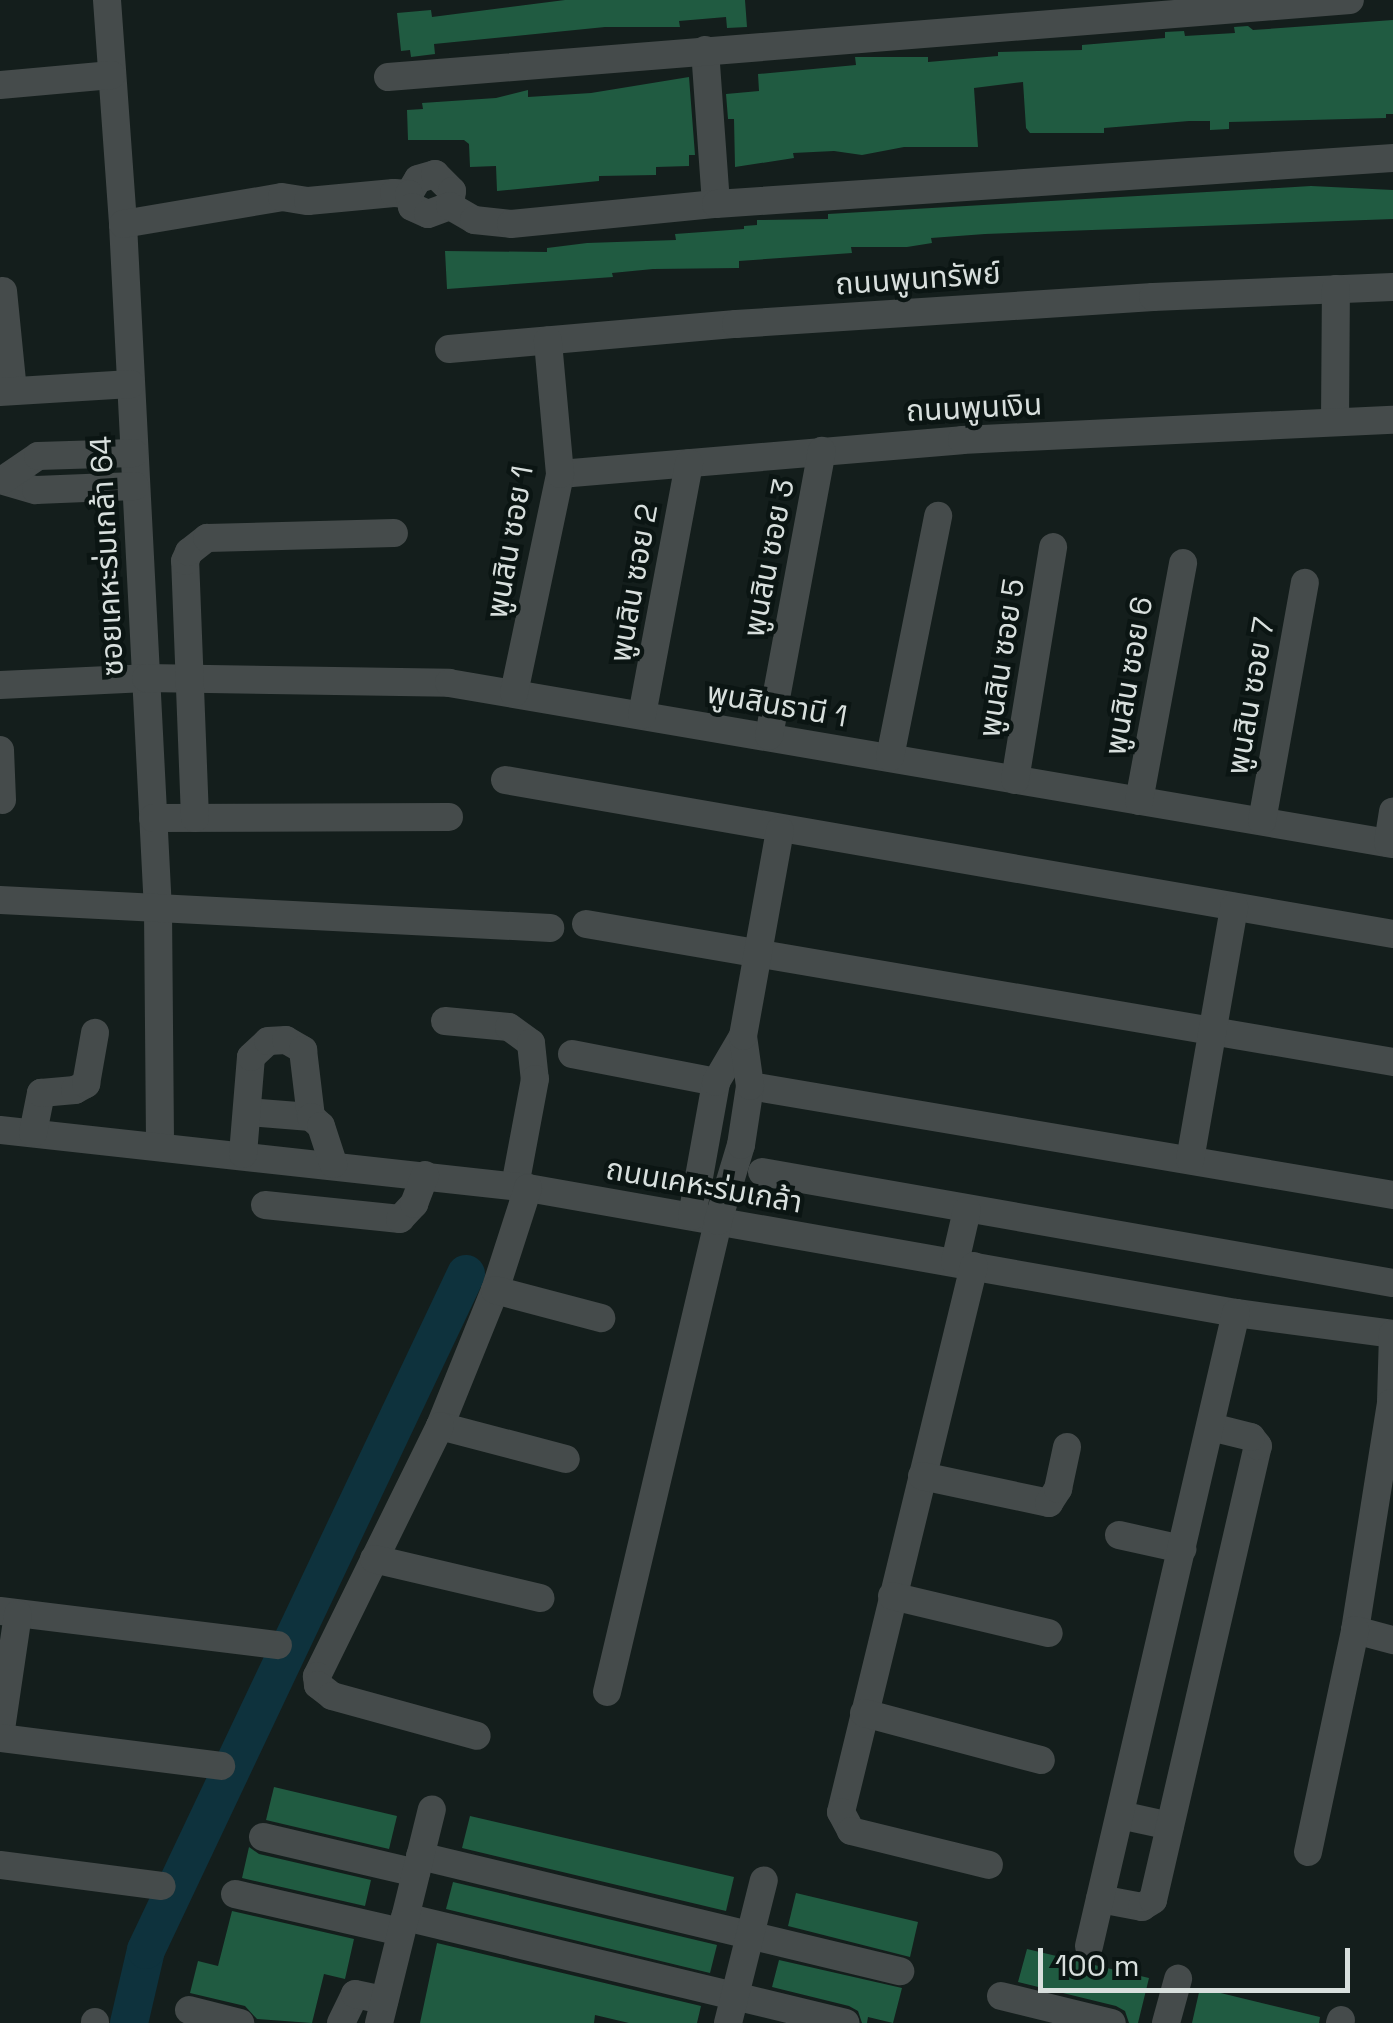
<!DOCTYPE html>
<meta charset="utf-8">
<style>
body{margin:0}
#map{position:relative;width:1393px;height:2023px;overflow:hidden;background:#141e1c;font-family:"Space Grotesk","Noto Sans Thai",sans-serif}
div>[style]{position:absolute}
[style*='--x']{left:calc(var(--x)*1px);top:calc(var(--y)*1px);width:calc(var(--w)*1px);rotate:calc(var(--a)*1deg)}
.river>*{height:38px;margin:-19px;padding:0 19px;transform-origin:19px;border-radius:19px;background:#0e323d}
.building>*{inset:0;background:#205b41}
.minor>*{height:28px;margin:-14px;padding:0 14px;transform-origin:14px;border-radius:14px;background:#454b4b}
span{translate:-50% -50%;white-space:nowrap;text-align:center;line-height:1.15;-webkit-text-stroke:9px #0b1513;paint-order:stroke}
.street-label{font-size:30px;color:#d8dfdd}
.scale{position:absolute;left:1038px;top:1948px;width:312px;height:45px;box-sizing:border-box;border:5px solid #d8dfdd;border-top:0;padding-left:12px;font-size:30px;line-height:35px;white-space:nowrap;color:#d8dfdd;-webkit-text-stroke:8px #0b1513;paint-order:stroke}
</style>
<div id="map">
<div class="river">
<i style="--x:129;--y:2023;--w:75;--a:-76.9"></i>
<i style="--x:146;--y:1950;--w:748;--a:-64.67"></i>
</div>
<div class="building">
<i style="clip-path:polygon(565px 0,745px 0,747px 27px,727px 28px,726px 17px,679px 21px,680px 27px,605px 27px,434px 44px,435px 54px,411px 57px,410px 50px,401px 51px,397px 13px,431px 10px,432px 17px)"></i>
<i style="clip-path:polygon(1393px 20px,1393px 114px,1386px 114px,1386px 118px,1229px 122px,1229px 129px,1210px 130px,1210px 121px,1189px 121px,1104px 128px,1104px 133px,1030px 133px,1026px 128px,1023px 82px,974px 88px,978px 147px,904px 147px,862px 155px,834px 151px,793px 153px,794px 158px,735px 167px,734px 119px,728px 119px,726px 94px,759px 91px,758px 74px,856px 65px,855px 57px,928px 57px,928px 62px,998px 56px,998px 52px,1082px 50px,1082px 45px,1165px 38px,1165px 32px,1184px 31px,1185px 36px,1235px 33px,1234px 27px,1248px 26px,1253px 30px)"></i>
<i style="clip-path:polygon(689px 77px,695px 155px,689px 155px,689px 166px,656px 167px,656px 175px,599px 176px,599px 181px,497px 191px,496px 166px,470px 167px,469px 144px,464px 140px,408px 140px,407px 110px,423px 109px,422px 103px,496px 98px,528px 90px,528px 97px,591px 93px)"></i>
<i style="clip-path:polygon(1311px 186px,1393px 190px,1393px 219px,985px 234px,931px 238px,932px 243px,907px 247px,851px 247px,852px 253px,739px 261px,739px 268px,653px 269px,612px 273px,613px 277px,447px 289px,445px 251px,547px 252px,547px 248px,587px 243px,676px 240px,675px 234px,744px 229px,744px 226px,757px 225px,757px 220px,828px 219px,828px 214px)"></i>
<i style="clip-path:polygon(274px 1787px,397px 1816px,389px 1849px,266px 1820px)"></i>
<i style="clip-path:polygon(470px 1816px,734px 1877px,726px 1911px,462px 1848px)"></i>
<i style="clip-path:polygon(249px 1847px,259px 1854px,371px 1880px,365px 1906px,242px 1878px)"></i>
<i style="clip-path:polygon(453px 1882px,717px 1945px,710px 1973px,446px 1909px)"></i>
<i style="clip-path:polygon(796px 1893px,918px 1922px,910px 1957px,788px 1926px)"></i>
<i style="clip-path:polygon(232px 1911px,354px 1939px,345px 1979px,324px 1974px,312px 2023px,257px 2019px,245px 2006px,190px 1993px,198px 1961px,218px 1966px)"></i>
<i style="clip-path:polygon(437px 1943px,701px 2006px,697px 2023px,629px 2023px,595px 2015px,594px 2023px,420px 2023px)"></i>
<i style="clip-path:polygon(1027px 1949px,1149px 1978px,1138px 2023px,1129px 2023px,1125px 2011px,1116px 2006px,1018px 1982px)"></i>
<i style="clip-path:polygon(779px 1960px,902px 1988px,893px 2023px,868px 2017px,867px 2023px,862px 2023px,858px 2011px,849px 2006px,772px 1987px)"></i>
<i style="clip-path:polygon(1200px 1988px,1320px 2017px,1319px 2023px,1192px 2023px)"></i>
</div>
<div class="minor">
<i style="--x:107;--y:0;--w:225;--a:85.9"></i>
<i style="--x:123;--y:224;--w:688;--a:87.08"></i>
<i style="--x:158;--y:911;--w:235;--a:89.5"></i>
<i style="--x:705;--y:50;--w:154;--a:85.9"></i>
<i style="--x:388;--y:77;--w:965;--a:-4.58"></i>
<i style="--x:0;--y:85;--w:112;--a:-5.1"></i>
<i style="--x:409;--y:194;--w:17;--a:-59"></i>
<i style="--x:418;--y:179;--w:18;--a:-16"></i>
<i style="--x:435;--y:174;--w:24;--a:45"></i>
<i style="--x:452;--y:191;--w:15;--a:98"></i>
<i style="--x:123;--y:224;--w:161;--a:-9.6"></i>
<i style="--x:282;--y:197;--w:26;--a:9"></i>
<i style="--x:308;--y:201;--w:86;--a:-5.3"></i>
<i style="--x:394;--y:193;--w:15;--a:4"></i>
<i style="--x:409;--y:194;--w:13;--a:77"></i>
<i style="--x:412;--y:207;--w:17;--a:24"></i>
<i style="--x:428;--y:214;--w:23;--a:-20"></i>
<i style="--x:450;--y:206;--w:28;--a:30"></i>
<i style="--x:474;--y:220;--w:37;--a:6"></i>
<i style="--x:511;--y:224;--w:206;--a:-5.6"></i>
<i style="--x:716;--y:204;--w:679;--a:-3.89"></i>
<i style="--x:3;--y:291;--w:100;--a:84.3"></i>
<i style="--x:449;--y:349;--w:288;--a:-5"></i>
<i style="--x:736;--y:324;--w:418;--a:-3.7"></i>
<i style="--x:1153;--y:297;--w:240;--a:-2.4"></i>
<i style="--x:0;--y:392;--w:131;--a:-3.5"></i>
<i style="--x:1335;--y:422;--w:133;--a:-89.6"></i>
<i style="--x:560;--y:474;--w:403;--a:-4.8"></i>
<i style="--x:962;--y:440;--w:431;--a:-2.7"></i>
<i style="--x:0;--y:480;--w:37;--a:16"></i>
<i style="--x:36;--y:490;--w:99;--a:-2.3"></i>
<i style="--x:3;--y:480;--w:42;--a:-34.4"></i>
<i style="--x:38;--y:456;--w:96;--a:-1.8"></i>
<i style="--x:0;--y:685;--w:146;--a:-2.7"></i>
<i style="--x:146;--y:678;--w:303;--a:0.9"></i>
<i style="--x:449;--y:683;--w:958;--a:9.68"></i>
<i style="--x:514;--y:693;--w:224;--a:-78.1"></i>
<i style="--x:560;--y:474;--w:134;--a:-95.2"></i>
<i style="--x:642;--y:715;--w:256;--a:-79.4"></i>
<i style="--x:769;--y:736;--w:290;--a:-79.5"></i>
<i style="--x:0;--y:750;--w:50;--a:87.7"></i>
<i style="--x:890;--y:757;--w:246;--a:-78.7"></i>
<i style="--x:505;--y:780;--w:901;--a:9.84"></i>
<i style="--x:1015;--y:780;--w:236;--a:-80.7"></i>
<i style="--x:1139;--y:801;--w:242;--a:-79.5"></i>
<i style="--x:153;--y:818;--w:296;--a:-0.2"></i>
<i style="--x:195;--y:818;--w:257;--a:-92.2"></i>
<i style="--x:185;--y:561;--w:10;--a:-66"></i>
<i style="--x:189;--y:552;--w:23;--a:-38"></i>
<i style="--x:207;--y:538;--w:187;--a:-1.5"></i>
<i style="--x:1262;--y:821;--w:242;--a:-79.8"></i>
<i style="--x:1388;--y:843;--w:32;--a:-81"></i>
<i style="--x:0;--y:900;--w:551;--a:2.91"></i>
<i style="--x:586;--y:924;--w:819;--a:9.7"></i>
<i style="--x:445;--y:1021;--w:64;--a:5.4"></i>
<i style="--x:509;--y:1027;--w:27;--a:36"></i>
<i style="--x:531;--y:1043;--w:36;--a:84"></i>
<i style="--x:535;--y:1079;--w:109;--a:100.6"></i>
<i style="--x:572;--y:1054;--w:147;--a:11"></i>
<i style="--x:750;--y:1086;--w:652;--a:9.62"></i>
<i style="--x:248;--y:1112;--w:63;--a:4.5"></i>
<i style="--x:0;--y:1130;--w:531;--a:6.27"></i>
<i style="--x:528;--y:1188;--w:719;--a:10.01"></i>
<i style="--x:1236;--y:1313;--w:158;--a:7.6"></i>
<i style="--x:1393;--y:1334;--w:69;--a:91.7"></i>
<i style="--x:1391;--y:1403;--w:230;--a:99"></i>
<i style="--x:1355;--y:1630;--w:39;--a:15"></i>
<i style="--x:33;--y:1133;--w:41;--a:-78.7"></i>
<i style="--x:41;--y:1093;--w:34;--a:-5"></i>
<i style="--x:75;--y:1090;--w:13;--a:-29"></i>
<i style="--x:86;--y:1084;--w:52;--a:-80"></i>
<i style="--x:243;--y:1154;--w:97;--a:-85.3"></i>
<i style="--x:251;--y:1057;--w:23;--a:-43"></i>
<i style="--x:268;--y:1041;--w:18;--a:-3"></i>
<i style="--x:286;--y:1040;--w:20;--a:30"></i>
<i style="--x:303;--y:1050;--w:67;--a:83.2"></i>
<i style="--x:311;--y:1117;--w:13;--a:42"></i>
<i style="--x:321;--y:1126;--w:40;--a:72"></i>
<i style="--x:1190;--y:1160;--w:257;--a:-80.1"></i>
<i style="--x:762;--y:1172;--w:641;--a:9.98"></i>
<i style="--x:528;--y:1188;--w:107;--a:107.9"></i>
<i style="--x:495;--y:1290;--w:147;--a:112"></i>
<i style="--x:440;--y:1426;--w:130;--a:14.7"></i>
<i style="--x:265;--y:1205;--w:136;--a:5.9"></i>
<i style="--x:400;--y:1219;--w:21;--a:-47"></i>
<i style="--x:414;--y:1204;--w:31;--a:-69"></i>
<i style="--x:692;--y:1216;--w:136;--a:-79.8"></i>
<i style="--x:716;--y:1082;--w:53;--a:-59.6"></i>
<i style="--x:955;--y:1262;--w:53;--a:-77"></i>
<i style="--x:974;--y:1266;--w:562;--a:103.69"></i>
<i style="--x:841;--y:1812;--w:21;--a:62"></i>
<i style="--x:851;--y:1831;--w:142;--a:13.8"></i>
<i style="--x:495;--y:1290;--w:110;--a:14.8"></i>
<i style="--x:440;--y:1426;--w:279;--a:116.2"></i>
<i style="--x:317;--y:1676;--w:9;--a:84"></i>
<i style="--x:318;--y:1685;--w:18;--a:38"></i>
<i style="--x:332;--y:1696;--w:150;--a:15.4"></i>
<i style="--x:922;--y:1476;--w:130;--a:12"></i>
<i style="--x:1049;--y:1503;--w:17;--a:-57"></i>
<i style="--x:1058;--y:1489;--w:43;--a:-77.9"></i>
<i style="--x:1119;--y:1535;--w:65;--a:12.5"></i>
<i style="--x:374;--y:1559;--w:171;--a:13.2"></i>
<i style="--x:892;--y:1596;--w:161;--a:13.3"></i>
<i style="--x:0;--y:1611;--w:280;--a:7"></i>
<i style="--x:607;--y:1692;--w:484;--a:-76.7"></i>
<i style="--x:718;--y:1221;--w:79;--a:-73.2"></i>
<i style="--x:741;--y:1145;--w:60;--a:-81.3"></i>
<i style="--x:750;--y:1086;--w:50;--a:-98"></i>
<i style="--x:743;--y:1036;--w:209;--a:-79.8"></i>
<i style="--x:864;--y:1713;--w:183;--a:14.9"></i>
<i style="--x:0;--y:1736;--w:123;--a:-81.6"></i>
<i style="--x:0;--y:1738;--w:223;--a:7.2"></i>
<i style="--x:1120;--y:1815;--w:51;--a:12.4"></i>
<i style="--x:263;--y:1837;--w:157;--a:13.2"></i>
<i style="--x:1308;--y:1852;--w:227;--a:-78"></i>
<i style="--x:420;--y:1856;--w:494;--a:13.5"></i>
<i style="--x:0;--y:1865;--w:163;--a:7.4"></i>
<i style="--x:235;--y:1894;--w:170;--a:12.9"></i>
<i style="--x:1100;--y:1899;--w:43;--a:10.8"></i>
<i style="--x:1142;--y:1907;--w:13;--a:-32"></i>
<i style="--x:1153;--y:1900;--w:466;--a:-77"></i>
<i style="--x:1258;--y:1446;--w:11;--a:-128"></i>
<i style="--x:1251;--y:1437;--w:41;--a:-166"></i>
<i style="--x:405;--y:1917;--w:453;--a:13.5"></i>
<i style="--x:1089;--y:1946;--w:650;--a:-76.93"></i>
<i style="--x:1001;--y:1996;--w:114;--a:13.7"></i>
<i style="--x:189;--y:2010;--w:53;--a:14.3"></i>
<i style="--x:95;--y:2023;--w:1;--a:-90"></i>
<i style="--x:341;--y:2023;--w:32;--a:-64"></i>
<i style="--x:355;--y:1994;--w:30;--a:12"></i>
<i style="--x:379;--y:2023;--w:220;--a:-76.1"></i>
<i style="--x:728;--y:2023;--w:147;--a:-75.9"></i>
<i style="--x:1166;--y:2023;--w:46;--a:-74.7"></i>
<i style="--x:1340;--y:2023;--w:3;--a:-72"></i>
</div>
<div class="street-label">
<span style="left:918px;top:279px;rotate:-4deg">ถนนพูนทรัพย์</span>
<span style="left:974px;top:408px;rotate:-3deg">ถนนพูนเงิน</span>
<span style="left:510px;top:542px;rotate:-80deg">พูนสิน ซอย 1</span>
<span style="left:107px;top:556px;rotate:-93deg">ซอยเคหะร่มเกล้า 64</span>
<span style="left:769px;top:558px;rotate:-79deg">พูนสิน ซอย 3</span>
<span style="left:634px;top:583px;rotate:-80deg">พูนสิน ซอย 2</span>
<span style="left:1002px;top:658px;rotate:-81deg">พูนสิน ซอย 5</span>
<span style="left:1129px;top:676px;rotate:-80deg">พูนสิน ซอย 6</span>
<span style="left:1251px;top:696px;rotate:-80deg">พูนสิน ซอย 7</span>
<span style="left:777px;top:705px;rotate:10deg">พูนสินธานี 1</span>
<span style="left:704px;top:1186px;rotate:10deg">ถนนเคหะร่มเกล้า</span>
</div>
<div class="scale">100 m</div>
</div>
